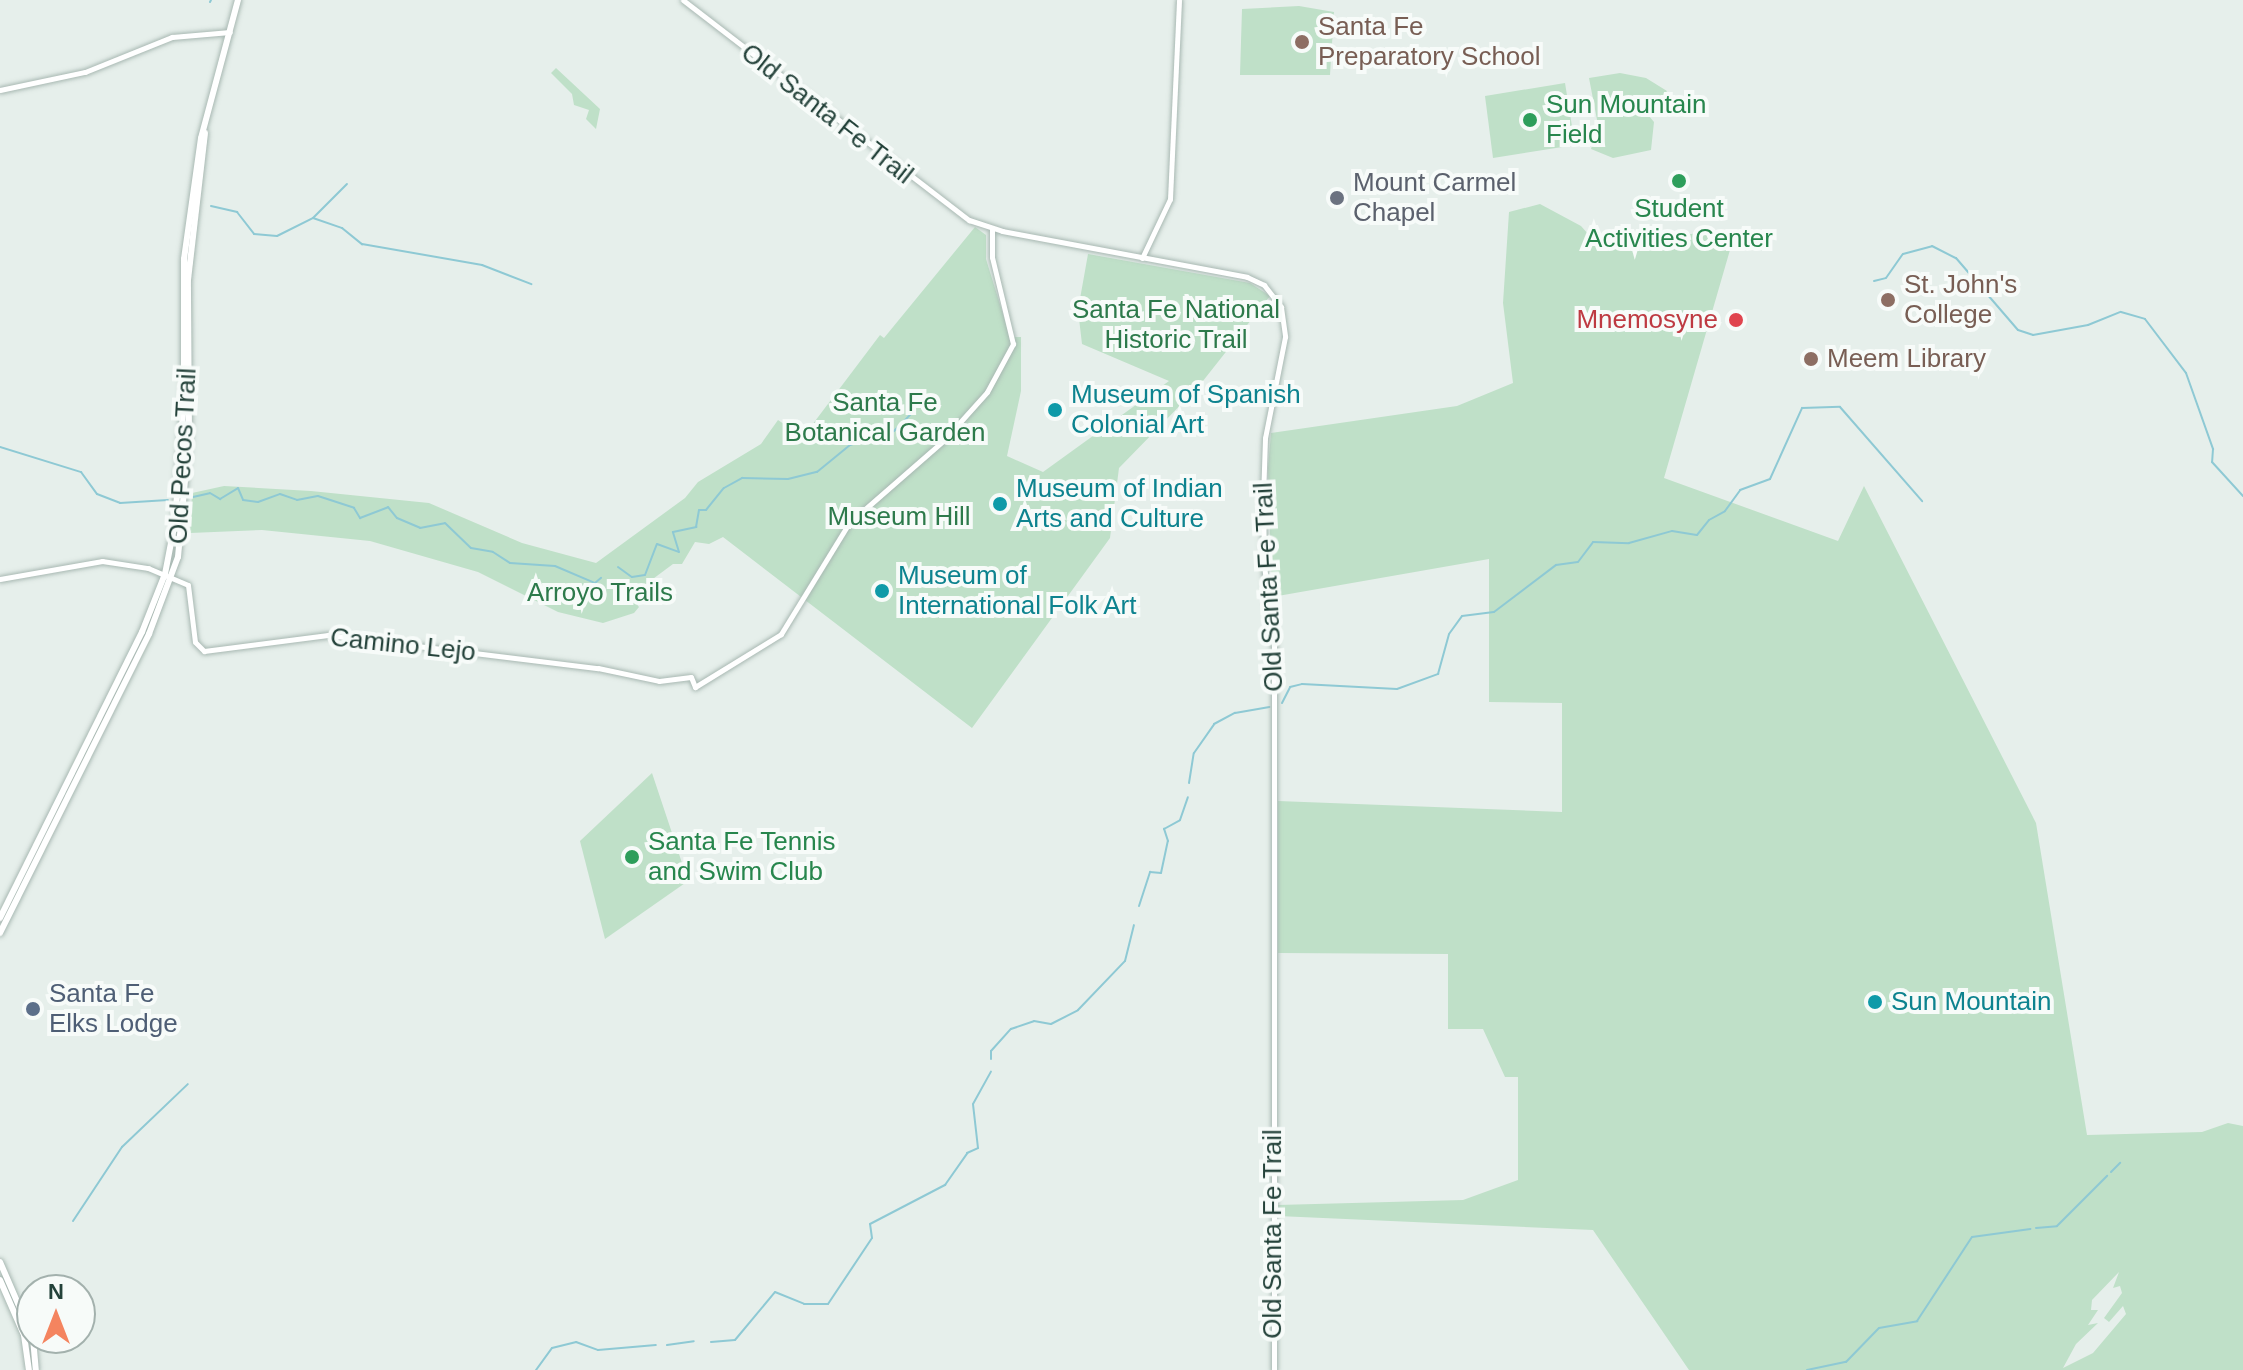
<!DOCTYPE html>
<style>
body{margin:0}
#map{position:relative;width:2243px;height:1370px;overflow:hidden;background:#e6efeb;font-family:Arial,sans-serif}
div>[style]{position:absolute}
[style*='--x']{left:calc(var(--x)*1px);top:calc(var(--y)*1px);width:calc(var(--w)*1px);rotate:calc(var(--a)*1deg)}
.green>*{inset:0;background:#bfe0c8}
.stream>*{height:2px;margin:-1px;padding:0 1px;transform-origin:1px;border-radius:1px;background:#8ec9d4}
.roads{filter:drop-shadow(0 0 2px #a8b8b2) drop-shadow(0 0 2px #a8b8b2)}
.tertiary>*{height:5px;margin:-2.5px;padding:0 2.5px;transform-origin:2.5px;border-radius:2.5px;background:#fff}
.secondary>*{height:6px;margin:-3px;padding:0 3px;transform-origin:3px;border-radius:3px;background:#fff}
.dots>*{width:22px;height:22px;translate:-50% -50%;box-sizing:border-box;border:4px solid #f7fbf9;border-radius:50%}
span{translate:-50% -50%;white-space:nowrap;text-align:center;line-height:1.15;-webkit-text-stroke:8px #f7fbf9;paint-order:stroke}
.education-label{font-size:26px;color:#785e54}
.left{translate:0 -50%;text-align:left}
.leisure-label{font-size:26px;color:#27864d}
.street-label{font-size:26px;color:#24423a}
.worship-label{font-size:26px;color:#5b616d}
.park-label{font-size:26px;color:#2d7a4b}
.health-label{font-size:26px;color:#be3a42}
.right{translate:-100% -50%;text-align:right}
.culture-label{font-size:26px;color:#0d838f}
.service-label{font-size:26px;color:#4e5e75}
.north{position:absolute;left:16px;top:1274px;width:80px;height:80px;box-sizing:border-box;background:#f7fbf9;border:2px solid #a3b1ad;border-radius:50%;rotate:0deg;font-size:22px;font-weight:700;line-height:32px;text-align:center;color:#24423a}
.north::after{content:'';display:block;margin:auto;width:28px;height:36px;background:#f4845f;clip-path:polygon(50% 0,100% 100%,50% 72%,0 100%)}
</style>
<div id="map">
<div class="green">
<i style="clip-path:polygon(1299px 6px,1334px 12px,1330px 75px,1240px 75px,1242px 9px)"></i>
<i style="clip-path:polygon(556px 68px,600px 109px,596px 129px,586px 119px,589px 110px,574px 105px,572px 94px,551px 73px)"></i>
<i style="clip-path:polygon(1620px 73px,1646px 78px,1667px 91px,1649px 116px,1654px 122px,1651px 150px,1613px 158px,1591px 149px,1598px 125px,1589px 78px)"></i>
<i style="clip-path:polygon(1565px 83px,1575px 145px,1493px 158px,1485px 96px)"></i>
<i style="clip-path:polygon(evenodd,1540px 204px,1581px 226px,1596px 243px,1618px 240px,1631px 247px,1705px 231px,1732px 243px,1664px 478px,1838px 541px,1864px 486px,2036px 823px,2087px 1135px,2202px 1132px,2228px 1123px,2243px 1126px,2243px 1370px,1689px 1370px,1593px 1230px,1278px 1216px,1278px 1205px,1463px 1200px,1518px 1180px,1518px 1077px,1505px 1077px,1483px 1029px,1448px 1029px,1448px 954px,1278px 953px,1278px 801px,1562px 812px,1562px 703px,1489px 702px,1489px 559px,1272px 597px,1268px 468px,1271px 433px,1457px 406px,1513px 383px,1503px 303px,1509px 212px,1540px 204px,2119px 1272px,2113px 1288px,2120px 1286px,2122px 1293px,2104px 1318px,2109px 1322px,2123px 1306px,2126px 1314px,2093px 1353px,2063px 1368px,2076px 1344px,2098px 1323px,2088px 1325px,2098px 1310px,2091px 1310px,2092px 1300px,2119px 1272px)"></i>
<i style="clip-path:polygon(975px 227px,986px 235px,986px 259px,1010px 337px,1021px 337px,1021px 391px,1007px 456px,1043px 472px,1169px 381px,1082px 344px,1078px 310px,1088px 254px,1250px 283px,1270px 296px,1199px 386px,1119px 468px,1110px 538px,972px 728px,723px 537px,709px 544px,695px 542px,682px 564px,673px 564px,630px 596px,639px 607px,634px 613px,603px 623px,558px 612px,478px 572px,370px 541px,262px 530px,190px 533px,192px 493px,224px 486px,311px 491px,429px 503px,522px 543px,596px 563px,685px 498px,698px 482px,761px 444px,778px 420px,803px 437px,880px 335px,884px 338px)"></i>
<i style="clip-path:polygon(652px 773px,688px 881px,605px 939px,580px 841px)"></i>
</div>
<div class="stream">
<i style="--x:210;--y:2;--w:2;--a:-63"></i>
<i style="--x:211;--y:206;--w:27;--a:13"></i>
<i style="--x:237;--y:212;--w:28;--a:52"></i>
<i style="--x:254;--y:234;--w:23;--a:5"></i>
<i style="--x:277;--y:236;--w:40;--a:-26.6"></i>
<i style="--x:313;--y:218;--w:48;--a:-45"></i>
<i style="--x:313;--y:218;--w:31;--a:19"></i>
<i style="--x:342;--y:228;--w:26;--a:39"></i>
<i style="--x:362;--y:244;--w:122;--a:9.9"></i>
<i style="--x:482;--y:265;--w:53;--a:21.2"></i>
<i style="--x:1874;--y:281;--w:12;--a:-14"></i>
<i style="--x:1886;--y:278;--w:29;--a:-55"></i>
<i style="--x:1903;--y:254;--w:30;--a:-15"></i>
<i style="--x:1932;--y:246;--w:27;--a:27"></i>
<i style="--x:1956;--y:258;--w:95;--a:49.3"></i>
<i style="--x:2018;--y:330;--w:16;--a:18"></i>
<i style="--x:2033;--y:335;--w:56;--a:-10.3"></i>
<i style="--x:2088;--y:325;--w:35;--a:-22"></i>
<i style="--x:2121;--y:312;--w:25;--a:16"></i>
<i style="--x:2145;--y:319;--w:68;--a:52.8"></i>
<i style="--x:2186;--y:373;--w:81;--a:70.4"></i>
<i style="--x:2213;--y:449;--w:13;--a:94"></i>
<i style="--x:2212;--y:462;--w:46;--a:47.6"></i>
<i style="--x:0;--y:447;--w:85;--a:17.2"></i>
<i style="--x:81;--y:472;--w:27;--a:54"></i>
<i style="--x:97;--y:494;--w:25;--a:21"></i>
<i style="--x:120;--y:503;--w:48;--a:-3.6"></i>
<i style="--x:193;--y:497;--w:17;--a:-13"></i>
<i style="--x:210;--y:493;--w:12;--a:31"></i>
<i style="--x:220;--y:499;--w:21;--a:-31"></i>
<i style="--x:238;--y:488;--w:13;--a:67"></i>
<i style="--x:243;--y:500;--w:15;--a:8"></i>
<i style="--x:258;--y:502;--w:23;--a:-20"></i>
<i style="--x:280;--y:494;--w:18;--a:19"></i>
<i style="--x:297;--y:500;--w:21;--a:-11"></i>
<i style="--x:318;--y:496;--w:38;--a:18"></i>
<i style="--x:354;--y:508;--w:12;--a:59"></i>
<i style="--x:360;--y:518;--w:30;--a:-21"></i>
<i style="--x:388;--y:507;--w:14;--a:51"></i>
<i style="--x:397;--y:518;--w:25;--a:23"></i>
<i style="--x:420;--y:528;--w:25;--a:-11"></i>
<i style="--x:445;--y:523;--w:36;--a:44"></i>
<i style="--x:471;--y:548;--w:22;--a:10"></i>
<i style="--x:493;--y:552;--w:20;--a:33"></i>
<i style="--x:510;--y:563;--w:45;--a:3.8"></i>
<i style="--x:555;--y:566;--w:43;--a:23"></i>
<i style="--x:595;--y:583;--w:8;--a:-40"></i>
<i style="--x:618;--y:567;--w:17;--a:36"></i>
<i style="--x:632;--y:577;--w:13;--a:-9"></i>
<i style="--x:645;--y:575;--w:33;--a:-69"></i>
<i style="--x:657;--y:544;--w:23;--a:20"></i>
<i style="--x:679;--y:552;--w:21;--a:-107"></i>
<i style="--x:673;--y:532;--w:24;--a:-12"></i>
<i style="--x:696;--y:527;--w:17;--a:-80"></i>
<i style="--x:699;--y:510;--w:7;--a:0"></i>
<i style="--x:706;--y:510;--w:28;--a:-51"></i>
<i style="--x:724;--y:488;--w:21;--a:-29"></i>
<i style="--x:742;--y:478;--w:46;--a:1.2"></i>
<i style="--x:788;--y:479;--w:30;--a:-14"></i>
<i style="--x:817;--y:472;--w:43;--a:-39.3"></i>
<i style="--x:850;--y:445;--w:46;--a:-17.7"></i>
<i style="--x:894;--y:431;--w:27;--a:-45"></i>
<i style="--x:913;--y:412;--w:14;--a:-90"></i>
<i style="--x:1282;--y:703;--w:18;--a:-63"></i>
<i style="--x:1290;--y:687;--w:12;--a:-14"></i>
<i style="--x:1302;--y:684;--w:95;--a:3"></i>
<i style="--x:1397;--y:689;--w:44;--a:-20.1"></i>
<i style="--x:1438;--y:674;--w:41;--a:-74.6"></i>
<i style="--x:1449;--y:634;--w:22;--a:-54"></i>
<i style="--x:1462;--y:616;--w:32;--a:-7"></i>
<i style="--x:1494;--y:612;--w:78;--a:-37.2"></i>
<i style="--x:1556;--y:565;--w:22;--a:-8"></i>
<i style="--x:1578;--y:562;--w:25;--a:-53"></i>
<i style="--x:1593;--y:542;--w:36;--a:2"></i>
<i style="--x:1629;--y:543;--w:45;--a:-15.6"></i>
<i style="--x:1672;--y:531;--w:25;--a:9"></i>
<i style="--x:1697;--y:535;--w:19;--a:-51"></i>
<i style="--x:1709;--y:520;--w:18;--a:-29"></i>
<i style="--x:1725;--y:511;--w:26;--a:-54"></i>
<i style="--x:1740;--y:490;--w:32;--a:-20"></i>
<i style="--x:1770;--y:479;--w:78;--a:-65.7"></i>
<i style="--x:1802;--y:408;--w:38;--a:-2"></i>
<i style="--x:1840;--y:407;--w:125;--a:48.9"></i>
<i style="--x:1189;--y:783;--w:30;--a:-81"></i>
<i style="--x:1194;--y:753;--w:35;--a:-55"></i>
<i style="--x:1214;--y:724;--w:24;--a:-28"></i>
<i style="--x:1235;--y:713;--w:35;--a:-10"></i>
<i style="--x:1139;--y:906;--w:36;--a:-72"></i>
<i style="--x:1150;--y:872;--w:11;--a:5"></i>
<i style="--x:1161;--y:873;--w:33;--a:-78"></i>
<i style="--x:1168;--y:841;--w:13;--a:-108"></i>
<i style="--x:1164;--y:829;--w:18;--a:-29"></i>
<i style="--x:1180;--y:820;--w:24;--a:-71"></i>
<i style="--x:991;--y:1059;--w:8;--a:-90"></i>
<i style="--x:991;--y:1051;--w:30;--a:-48"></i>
<i style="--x:1011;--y:1029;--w:24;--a:-19"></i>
<i style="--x:1034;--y:1021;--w:17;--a:10"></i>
<i style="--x:1051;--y:1024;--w:30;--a:-27"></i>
<i style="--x:1078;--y:1010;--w:68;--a:-46.2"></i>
<i style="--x:1125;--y:961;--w:37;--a:-76"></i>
<i style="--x:2111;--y:1172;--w:13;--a:-45"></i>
<i style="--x:73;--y:1221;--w:89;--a:-56.5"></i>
<i style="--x:122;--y:1147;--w:91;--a:-43.7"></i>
<i style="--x:2036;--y:1228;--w:21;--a:-5"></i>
<i style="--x:2057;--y:1226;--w:71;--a:-45"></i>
<i style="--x:711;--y:1342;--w:24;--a:-5"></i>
<i style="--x:735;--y:1340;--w:62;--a:-50.2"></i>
<i style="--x:775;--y:1292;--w:31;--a:22"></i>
<i style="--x:804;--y:1304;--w:24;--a:0"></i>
<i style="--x:828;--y:1304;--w:79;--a:-56.3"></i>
<i style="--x:872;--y:1238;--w:14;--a:-98"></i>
<i style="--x:870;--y:1224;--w:85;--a:-27.5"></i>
<i style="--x:945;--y:1185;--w:39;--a:-55"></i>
<i style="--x:967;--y:1153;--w:12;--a:-24"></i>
<i style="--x:978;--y:1148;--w:44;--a:-96.5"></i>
<i style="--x:973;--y:1104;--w:37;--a:-61"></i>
<i style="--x:667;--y:1345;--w:27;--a:-8"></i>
<i style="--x:536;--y:1370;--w:27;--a:-54"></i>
<i style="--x:552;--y:1348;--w:25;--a:-14"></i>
<i style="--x:576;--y:1342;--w:23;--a:20"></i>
<i style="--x:598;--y:1350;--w:58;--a:-4.9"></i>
<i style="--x:1807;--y:1370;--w:40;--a:-12"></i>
<i style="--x:1846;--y:1362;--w:47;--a:-45.9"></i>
<i style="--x:1879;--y:1328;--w:39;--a:-10"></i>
<i style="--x:1917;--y:1321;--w:100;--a:-56.8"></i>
<i style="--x:1972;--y:1237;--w:59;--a:-7.9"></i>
</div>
<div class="roads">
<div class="tertiary">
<i style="--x:683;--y:0;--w:361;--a:37.6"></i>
<i style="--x:969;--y:220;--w:35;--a:18"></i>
<i style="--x:1002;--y:231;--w:249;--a:10.6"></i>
<i style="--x:1247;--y:277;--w:19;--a:25"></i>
<i style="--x:1264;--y:285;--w:28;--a:52"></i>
<i style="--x:1281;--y:307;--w:30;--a:82"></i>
<i style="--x:1285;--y:337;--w:103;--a:101.2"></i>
<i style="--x:1265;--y:438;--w:60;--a:91.9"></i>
<i style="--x:1263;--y:498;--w:67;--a:89.1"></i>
<i style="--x:1264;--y:565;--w:82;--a:83"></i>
<i style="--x:1274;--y:646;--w:724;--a:90"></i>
<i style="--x:0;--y:90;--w:87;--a:-12"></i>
<i style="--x:85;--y:72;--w:94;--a:-21.9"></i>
<i style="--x:172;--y:37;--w:58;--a:-4.9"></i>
<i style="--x:1142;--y:258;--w:65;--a:-64.6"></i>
<i style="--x:1170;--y:199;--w:199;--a:-87.4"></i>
<i style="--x:0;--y:579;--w:104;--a:-10"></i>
<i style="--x:102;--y:561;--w:47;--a:8.7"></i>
<i style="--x:148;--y:568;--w:43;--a:23"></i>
<i style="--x:188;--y:585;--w:57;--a:83"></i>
<i style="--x:195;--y:642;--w:13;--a:45"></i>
<i style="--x:204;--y:651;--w:125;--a:-7.4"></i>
<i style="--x:328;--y:635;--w:272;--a:7"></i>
<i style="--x:598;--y:668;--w:62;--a:12"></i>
<i style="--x:659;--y:681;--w:32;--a:-7"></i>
<i style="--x:691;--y:677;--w:11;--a:68"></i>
<i style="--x:695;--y:687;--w:101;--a:-31.6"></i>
<i style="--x:781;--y:634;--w:130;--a:-58.5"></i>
<i style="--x:849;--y:523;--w:126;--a:-41.1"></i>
<i style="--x:944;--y:440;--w:64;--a:-48.1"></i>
<i style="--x:987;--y:392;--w:55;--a:-61.6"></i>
<i style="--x:1013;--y:344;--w:89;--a:-103.6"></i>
<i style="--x:992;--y:257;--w:28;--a:-90"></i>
</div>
<div class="secondary">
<i style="--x:0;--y:918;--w:319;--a:-63.6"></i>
<i style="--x:142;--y:632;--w:62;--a:-68.4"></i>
<i style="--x:165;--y:574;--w:53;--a:-79.1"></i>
<i style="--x:175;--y:522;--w:122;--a:-85.8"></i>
<i style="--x:184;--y:400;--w:141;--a:-90"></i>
<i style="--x:184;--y:259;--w:122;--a:-82"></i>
<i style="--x:201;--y:138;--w:143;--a:-75"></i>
<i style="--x:0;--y:933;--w:334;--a:-63.5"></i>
<i style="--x:149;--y:634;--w:82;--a:-69.4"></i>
<i style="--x:178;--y:557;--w:121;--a:-84.8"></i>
<i style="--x:189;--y:436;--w:156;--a:-90.4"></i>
<i style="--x:188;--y:280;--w:148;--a:-83.4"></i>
<i style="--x:0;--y:1262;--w:81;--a:66.6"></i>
<i style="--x:0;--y:1280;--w:60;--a:66.4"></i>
<i style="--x:24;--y:1335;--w:35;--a:82"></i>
<i style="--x:33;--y:1338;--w:32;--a:85"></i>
</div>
</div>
<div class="dots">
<i style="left:1302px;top:42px;background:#8d6e63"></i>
<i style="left:1530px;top:120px;background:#2e9e5b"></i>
<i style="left:1679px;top:181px;background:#2e9e5b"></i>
<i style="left:1337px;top:198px;background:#6b7280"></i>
<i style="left:1888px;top:300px;background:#8d6e63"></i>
<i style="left:1736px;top:320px;background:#e0444e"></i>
<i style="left:1811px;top:359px;background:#8d6e63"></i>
<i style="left:1055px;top:410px;background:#0f9aa8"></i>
<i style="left:1000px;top:504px;background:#0f9aa8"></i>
<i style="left:882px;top:591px;background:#0f9aa8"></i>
<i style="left:632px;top:857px;background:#2e9e5b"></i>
<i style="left:1875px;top:1002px;background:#0f9aa8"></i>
<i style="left:33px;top:1009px;background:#5c6f8a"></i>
</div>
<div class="education-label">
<span class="left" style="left:1318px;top:42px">Santa Fe<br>Preparatory School</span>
<span class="left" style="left:1904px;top:300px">St. John's<br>College</span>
<span class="left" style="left:1827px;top:359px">Meem Library</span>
</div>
<div class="leisure-label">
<span class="left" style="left:1546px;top:120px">Sun Mountain<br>Field</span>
<span style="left:1679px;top:224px">Student<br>Activities Center</span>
<span class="left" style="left:648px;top:857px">Santa Fe Tennis<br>and Swim Club</span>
</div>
<div class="street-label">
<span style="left:827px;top:114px;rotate:38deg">Old Santa Fe Trail</span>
<span style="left:183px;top:456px;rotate:-87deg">Old Pecos Trail</span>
<span style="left:1269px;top:587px;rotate:-93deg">Old Santa Fe Trail</span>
<span style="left:403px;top:645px;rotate:6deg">Camino Lejo</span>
<span style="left:1273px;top:1234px;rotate:-90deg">Old Santa Fe Trail</span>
</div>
<div class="worship-label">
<span class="left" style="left:1353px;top:198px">Mount Carmel<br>Chapel</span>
</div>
<div class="park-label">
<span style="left:1176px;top:325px">Santa Fe National<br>Historic Trail</span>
<span style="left:885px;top:418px">Santa Fe<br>Botanical Garden</span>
<span style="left:899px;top:517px">Museum Hill</span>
<span style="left:600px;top:593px">Arroyo Trails</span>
</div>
<div class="health-label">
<span class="right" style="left:1718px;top:320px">Mnemosyne</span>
</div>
<div class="culture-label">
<span class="left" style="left:1071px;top:410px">Museum of Spanish<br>Colonial Art</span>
<span class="left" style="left:1016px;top:504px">Museum of Indian<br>Arts and Culture</span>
<span class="left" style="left:898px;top:591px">Museum of<br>International Folk Art</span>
<span class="left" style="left:1891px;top:1002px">Sun Mountain</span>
</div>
<div class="service-label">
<span class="left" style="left:49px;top:1009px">Santa Fe<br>Elks Lodge</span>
</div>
<div class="north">N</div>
</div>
